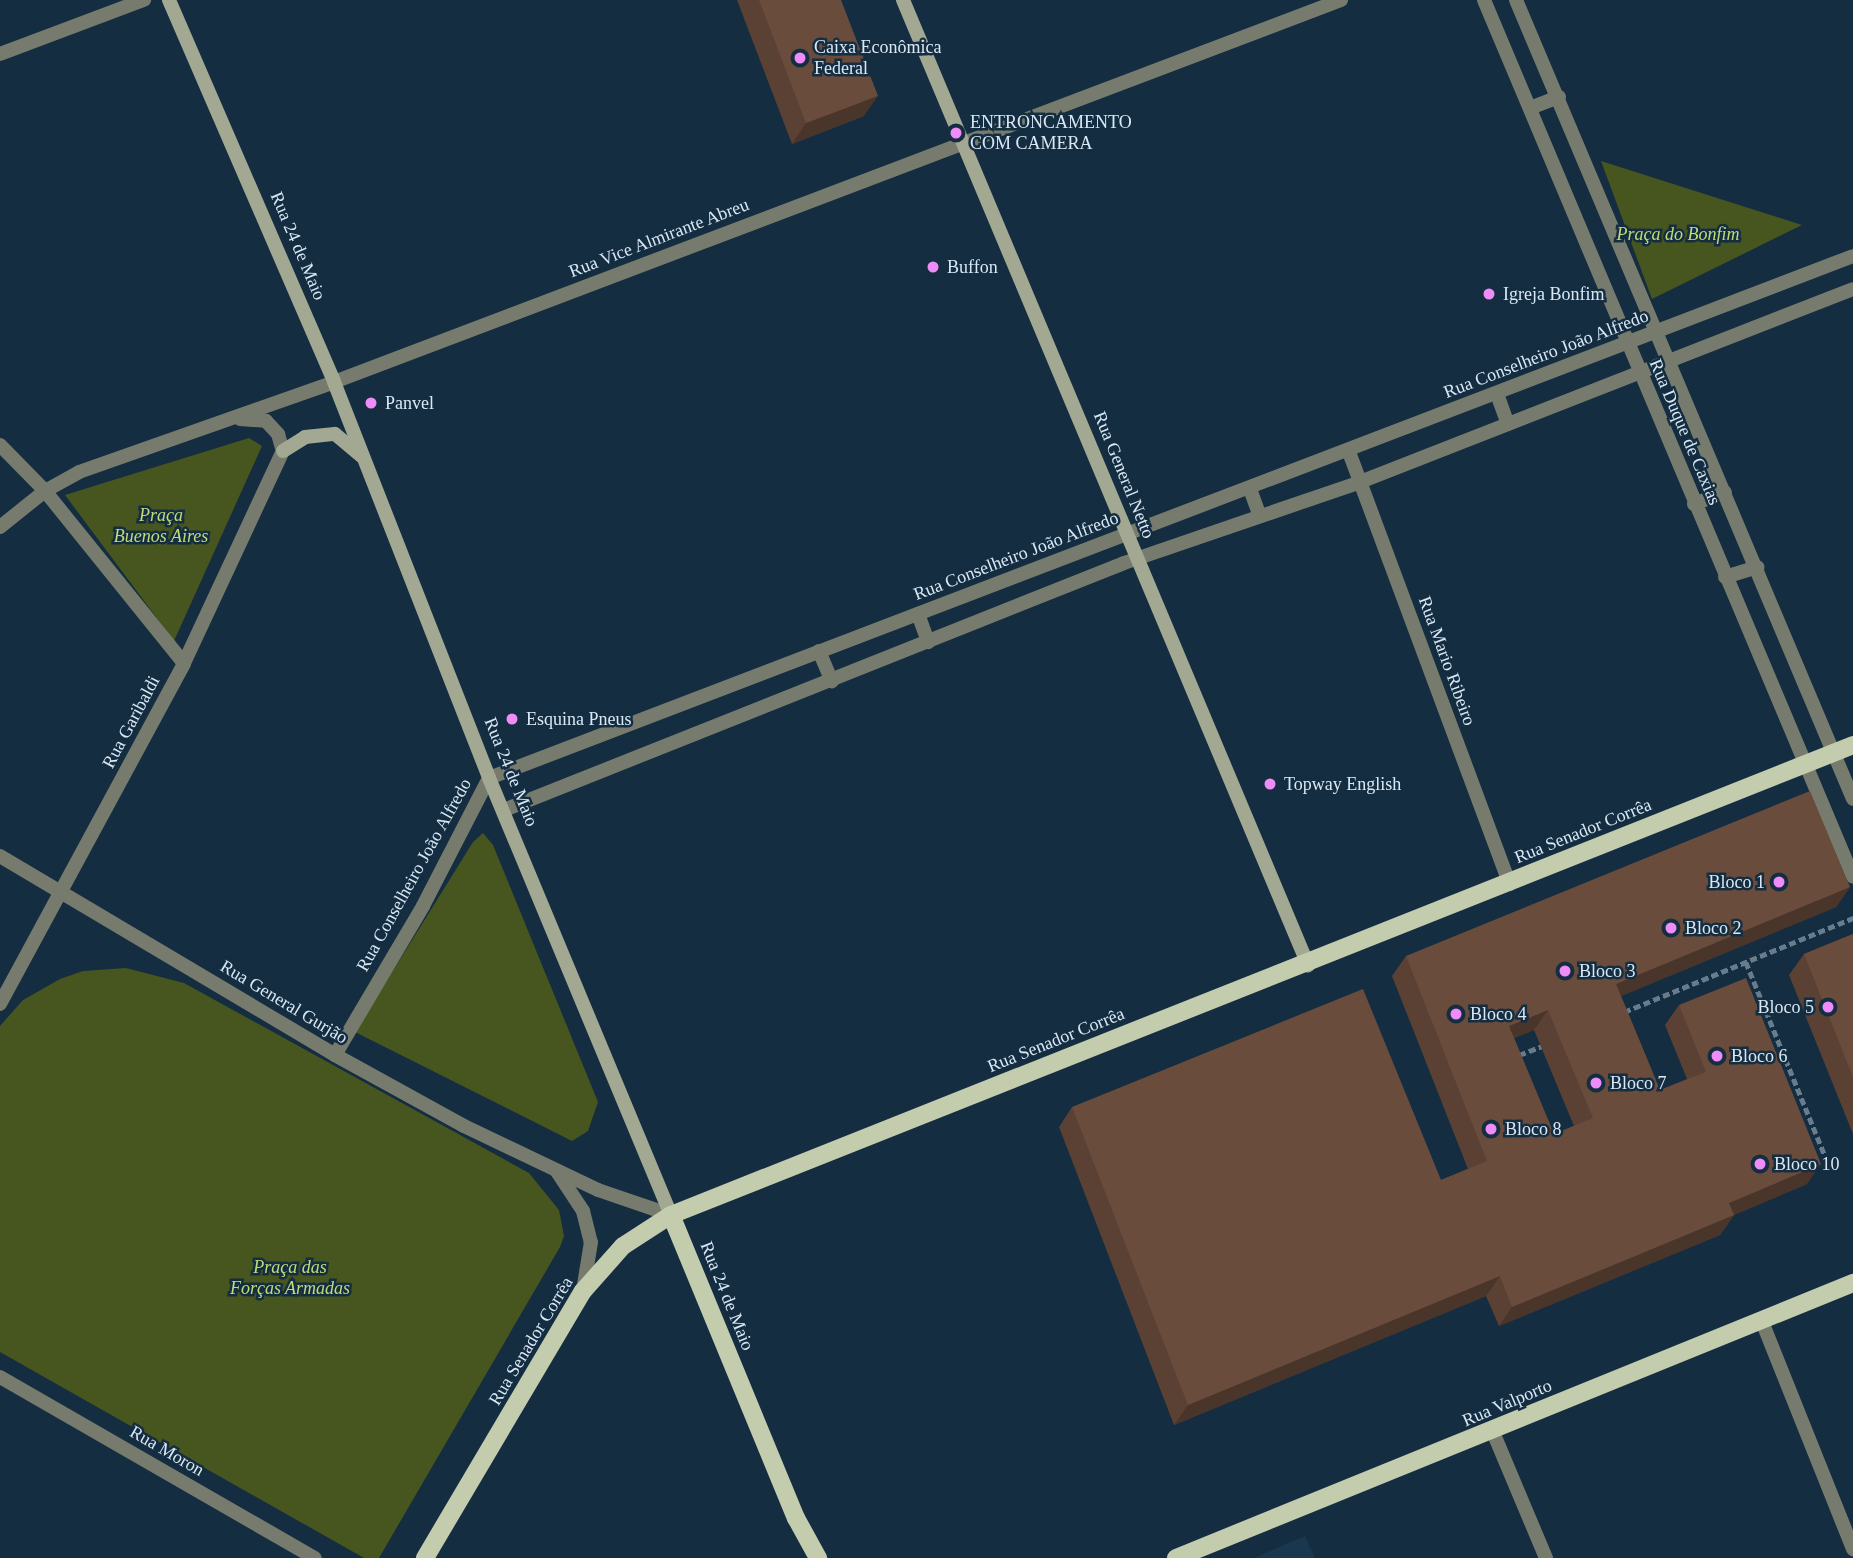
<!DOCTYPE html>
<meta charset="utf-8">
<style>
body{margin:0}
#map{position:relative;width:1853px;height:1558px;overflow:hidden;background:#142d41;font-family:"Times New Roman",serif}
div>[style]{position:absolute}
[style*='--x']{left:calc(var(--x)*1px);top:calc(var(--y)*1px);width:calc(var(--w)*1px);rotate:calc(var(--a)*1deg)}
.built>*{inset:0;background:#193850}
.green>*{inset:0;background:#47551f}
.path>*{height:4.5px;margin-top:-2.25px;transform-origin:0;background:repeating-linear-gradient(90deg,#677c8d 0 7px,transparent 0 10.5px)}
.minor>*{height:14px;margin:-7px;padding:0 7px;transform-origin:7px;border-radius:7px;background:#777b6d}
.tertiary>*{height:14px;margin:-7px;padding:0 7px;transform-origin:7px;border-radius:7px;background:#777b6d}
.secondary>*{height:14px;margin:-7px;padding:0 7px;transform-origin:7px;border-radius:7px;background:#a3a892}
.primary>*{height:18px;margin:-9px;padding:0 9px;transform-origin:9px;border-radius:9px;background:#c4ccae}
.wall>*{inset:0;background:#5b4134}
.shaded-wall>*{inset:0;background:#4a352b}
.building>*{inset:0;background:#6a4c3d}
.dots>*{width:19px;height:19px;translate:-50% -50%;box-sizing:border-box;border:4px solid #142d41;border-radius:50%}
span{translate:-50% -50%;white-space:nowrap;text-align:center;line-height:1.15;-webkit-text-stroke:5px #142d41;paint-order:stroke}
.poi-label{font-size:18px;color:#d9e8f5}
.left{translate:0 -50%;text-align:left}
.right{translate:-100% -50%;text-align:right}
.park-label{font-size:18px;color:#c0dc78;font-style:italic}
.street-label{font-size:18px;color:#d9e8f5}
</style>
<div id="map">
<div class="built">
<i style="clip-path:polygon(1305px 1536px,1315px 1558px,1254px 1558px)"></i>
</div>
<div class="green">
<i style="clip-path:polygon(1601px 161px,1802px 225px,1652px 299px)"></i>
<i style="clip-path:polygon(249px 438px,262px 446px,174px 641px,65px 495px)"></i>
<i style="clip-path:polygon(483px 833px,493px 845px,598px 1102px,588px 1131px,572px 1141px,355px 1032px,473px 842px)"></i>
<i style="clip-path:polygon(126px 968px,184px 983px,529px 1173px,559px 1210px,564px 1236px,560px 1247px,379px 1558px,364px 1558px,0 1352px,0 1026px,23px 1000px,60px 979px,83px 971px)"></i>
</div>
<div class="path">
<i style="--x:1746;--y:962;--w:212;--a:67.8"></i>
<i style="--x:1624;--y:1012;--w:248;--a:-22.3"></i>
<i style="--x:1519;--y:1055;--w:28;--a:-21"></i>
</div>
<div class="minor">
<i style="--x:1484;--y:0;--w:951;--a:67.18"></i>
<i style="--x:1516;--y:0;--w:867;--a:67.13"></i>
<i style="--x:0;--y:54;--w:154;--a:-20.6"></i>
<i style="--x:1530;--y:108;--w:31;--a:-21"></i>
<i style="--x:1497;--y:394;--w:32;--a:70"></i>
<i style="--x:1349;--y:452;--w:461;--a:69.6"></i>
<i style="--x:1250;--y:489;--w:29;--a:70"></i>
<i style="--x:45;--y:491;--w:221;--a:51.1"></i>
<i style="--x:1694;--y:504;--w:33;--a:-21"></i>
<i style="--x:1725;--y:577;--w:34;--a:-17"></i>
<i style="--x:918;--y:614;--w:30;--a:70"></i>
<i style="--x:819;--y:651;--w:33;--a:67"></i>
<i style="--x:504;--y:810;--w:667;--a:-21.72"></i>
<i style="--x:1124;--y:563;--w:250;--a:-18.9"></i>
<i style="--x:1360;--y:482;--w:529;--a:-21.38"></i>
<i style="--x:0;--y:856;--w:390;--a:30.7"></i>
<i style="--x:335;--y:1055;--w:147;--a:28.8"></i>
<i style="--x:464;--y:1126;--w:148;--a:25.5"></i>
<i style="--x:598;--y:1190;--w:77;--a:18.9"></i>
<i style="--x:0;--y:1004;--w:387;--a:-61.6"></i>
<i style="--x:184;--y:663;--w:234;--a:-65"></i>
<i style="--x:335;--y:1055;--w:173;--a:-59.4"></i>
<i style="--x:423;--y:906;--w:144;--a:-62.7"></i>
<i style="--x:489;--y:778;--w:1460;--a:-20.94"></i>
<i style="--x:556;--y:1170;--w:49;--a:56.6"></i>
<i style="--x:583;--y:1211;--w:32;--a:76"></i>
<i style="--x:591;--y:1242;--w:50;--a:99.3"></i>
<i style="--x:1761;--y:1319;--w:248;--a:68.2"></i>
<i style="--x:0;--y:1377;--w:363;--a:29.9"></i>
<i style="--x:1493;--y:1432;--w:137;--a:67.2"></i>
</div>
<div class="tertiary">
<i style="--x:240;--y:419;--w:26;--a:4"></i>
<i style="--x:266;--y:421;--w:18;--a:47"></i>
<i style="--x:278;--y:434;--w:18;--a:74"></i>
<i style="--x:0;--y:445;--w:64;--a:45.6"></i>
<i style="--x:0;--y:527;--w:58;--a:-38.7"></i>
<i style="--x:45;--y:491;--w:39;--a:-29"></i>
<i style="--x:79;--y:472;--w:270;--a:-19.4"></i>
<i style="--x:334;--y:382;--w:1077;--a:-20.77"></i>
</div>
<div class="secondary">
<i style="--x:169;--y:0;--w:416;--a:66.6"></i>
<i style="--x:334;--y:382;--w:425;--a:68.6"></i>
<i style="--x:489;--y:778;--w:473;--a:67.4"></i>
<i style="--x:903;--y:0;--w:1047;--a:67.23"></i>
<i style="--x:283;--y:451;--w:26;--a:-32"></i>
<i style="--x:305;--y:437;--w:30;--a:-6"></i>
<i style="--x:335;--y:434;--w:35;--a:40"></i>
</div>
<div class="primary">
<i style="--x:671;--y:1215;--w:328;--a:67.6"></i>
<i style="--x:796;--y:1518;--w:46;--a:61.2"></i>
<i style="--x:425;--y:1558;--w:310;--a:-59.4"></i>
<i style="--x:583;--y:1291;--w:60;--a:-48.4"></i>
<i style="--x:623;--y:1246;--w:57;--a:-32.9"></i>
<i style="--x:671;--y:1215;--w:1272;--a:-21.68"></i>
<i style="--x:1176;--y:1558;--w:731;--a:-22.11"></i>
</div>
<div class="wall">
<i style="clip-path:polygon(737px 0,841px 0,864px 116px,792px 144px)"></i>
<i style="clip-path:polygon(evenodd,1850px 887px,1836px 907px,1621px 996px,1660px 1090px,1687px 1079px,1665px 1025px,1679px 1005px,1807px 1184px,1734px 1215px,1720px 1235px,1499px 1326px,1486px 1296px,1174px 1425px,1059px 1127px,1072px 1107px,1441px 1180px,1468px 1169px,1392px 976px,1406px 956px,1850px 887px,1534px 1030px,1574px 1126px,1554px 1134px,1514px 1038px,1534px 1030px)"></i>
<i style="clip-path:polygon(1853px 934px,1853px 1134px,1789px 975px,1804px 954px)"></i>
</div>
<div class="shaded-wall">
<i style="clip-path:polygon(878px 96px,864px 116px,792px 144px,806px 123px)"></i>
<i style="clip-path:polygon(1850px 887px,1836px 907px,1602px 1004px,1616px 984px)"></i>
<i style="clip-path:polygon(1548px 1010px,1534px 1030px,1495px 1046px,1509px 1026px)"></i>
<i style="clip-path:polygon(1821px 1164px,1807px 1184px,1715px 1223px,1729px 1203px)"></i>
<i style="clip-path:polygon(1734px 1215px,1720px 1235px,1499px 1326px,1512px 1307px)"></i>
<i style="clip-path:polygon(1500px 1276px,1486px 1296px,1174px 1425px,1188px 1405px)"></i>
</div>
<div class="building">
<i style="clip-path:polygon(759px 0,841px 0,878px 96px,806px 123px)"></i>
<i style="clip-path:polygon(evenodd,1810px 791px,1850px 887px,1616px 984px,1660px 1090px,1706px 1072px,1679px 1005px,1746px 978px,1821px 1164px,1729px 1203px,1734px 1215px,1512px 1307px,1500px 1276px,1188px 1405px,1072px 1107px,1363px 989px,1441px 1180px,1487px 1161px,1406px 956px,1810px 791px,1548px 1010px,1593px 1118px,1554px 1134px,1509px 1026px,1548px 1010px)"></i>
<i style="clip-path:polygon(1853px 934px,1853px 1077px,1804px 954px)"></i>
</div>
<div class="dots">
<i style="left:800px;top:58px;background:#ee8cf8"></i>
<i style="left:956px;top:133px;background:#ee8cf8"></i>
<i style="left:933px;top:267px;background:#ee8cf8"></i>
<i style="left:1489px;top:294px;background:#ee8cf8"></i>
<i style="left:371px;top:403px;background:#ee8cf8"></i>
<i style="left:512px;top:719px;background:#ee8cf8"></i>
<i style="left:1270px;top:784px;background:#ee8cf8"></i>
<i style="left:1779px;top:882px;background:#ee8cf8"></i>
<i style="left:1671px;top:928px;background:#ee8cf8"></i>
<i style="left:1565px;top:971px;background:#ee8cf8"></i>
<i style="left:1828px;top:1007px;background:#ee8cf8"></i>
<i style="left:1456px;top:1014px;background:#ee8cf8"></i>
<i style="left:1717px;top:1056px;background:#ee8cf8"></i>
<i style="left:1596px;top:1083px;background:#ee8cf8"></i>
<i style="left:1491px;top:1129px;background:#ee8cf8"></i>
<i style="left:1760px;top:1164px;background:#ee8cf8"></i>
</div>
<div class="poi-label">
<span class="left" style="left:814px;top:58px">Caixa Econômica<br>Federal</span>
<span class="left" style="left:970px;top:133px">ENTRONCAMENTO<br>COM CAMERA</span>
<span class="left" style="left:947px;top:267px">Buffon</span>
<span class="left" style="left:1503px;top:294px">Igreja Bonfim</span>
<span class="left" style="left:385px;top:403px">Panvel</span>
<span class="left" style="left:526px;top:719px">Esquina Pneus</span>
<span class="left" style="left:1284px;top:784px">Topway English</span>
<span class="right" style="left:1765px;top:882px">Bloco 1</span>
<span class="left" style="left:1685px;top:928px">Bloco 2</span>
<span class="left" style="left:1579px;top:971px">Bloco 3</span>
<span class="right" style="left:1814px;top:1007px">Bloco 5</span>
<span class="left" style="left:1470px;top:1014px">Bloco 4</span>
<span class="left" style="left:1731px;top:1056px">Bloco 6</span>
<span class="left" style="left:1610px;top:1083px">Bloco 7</span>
<span class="left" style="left:1505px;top:1129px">Bloco 8</span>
<span class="left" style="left:1774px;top:1164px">Bloco 10</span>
</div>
<div class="park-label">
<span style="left:1678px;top:234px">Praça do Bonfim</span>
<span style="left:161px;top:526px">Praça<br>Buenos Aires</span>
<span style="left:290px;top:1278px">Praça das<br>Forças Armadas</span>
</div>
<div class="street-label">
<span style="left:659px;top:238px;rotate:-21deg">Rua Vice Almirante Abreu</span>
<span style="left:298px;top:246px;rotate:67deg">Rua 24 de Maio</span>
<span style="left:1546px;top:354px;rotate:-21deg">Rua Conselheiro João Alfredo</span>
<span style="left:1685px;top:432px;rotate:67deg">Rua Duque de Caxias</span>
<span style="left:1124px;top:475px;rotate:68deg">Rua General Netto</span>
<span style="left:1016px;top:556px;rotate:-21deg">Rua Conselheiro João Alfredo</span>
<span style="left:1447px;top:661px;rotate:70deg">Rua Mario Ribeiro</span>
<span style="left:131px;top:722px;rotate:-62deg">Rua Garibaldi</span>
<span style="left:511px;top:772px;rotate:68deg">Rua 24 de Maio</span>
<span style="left:1583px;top:831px;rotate:-22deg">Rua Senador Corrêa</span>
<span style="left:414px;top:875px;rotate:-61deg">Rua Conselheiro João Alfredo</span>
<span style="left:284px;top:1002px;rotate:31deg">Rua General Gurjão</span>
<span style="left:1056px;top:1040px;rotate:-22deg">Rua Senador Corrêa</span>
<span style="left:727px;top:1296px;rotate:68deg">Rua 24 de Maio</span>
<span style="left:531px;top:1341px;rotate:-59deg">Rua Senador Corrêa</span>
<span style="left:1507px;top:1403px;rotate:-23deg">Rua Valporto</span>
<span style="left:167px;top:1451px;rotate:30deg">Rua Moron</span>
</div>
</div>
